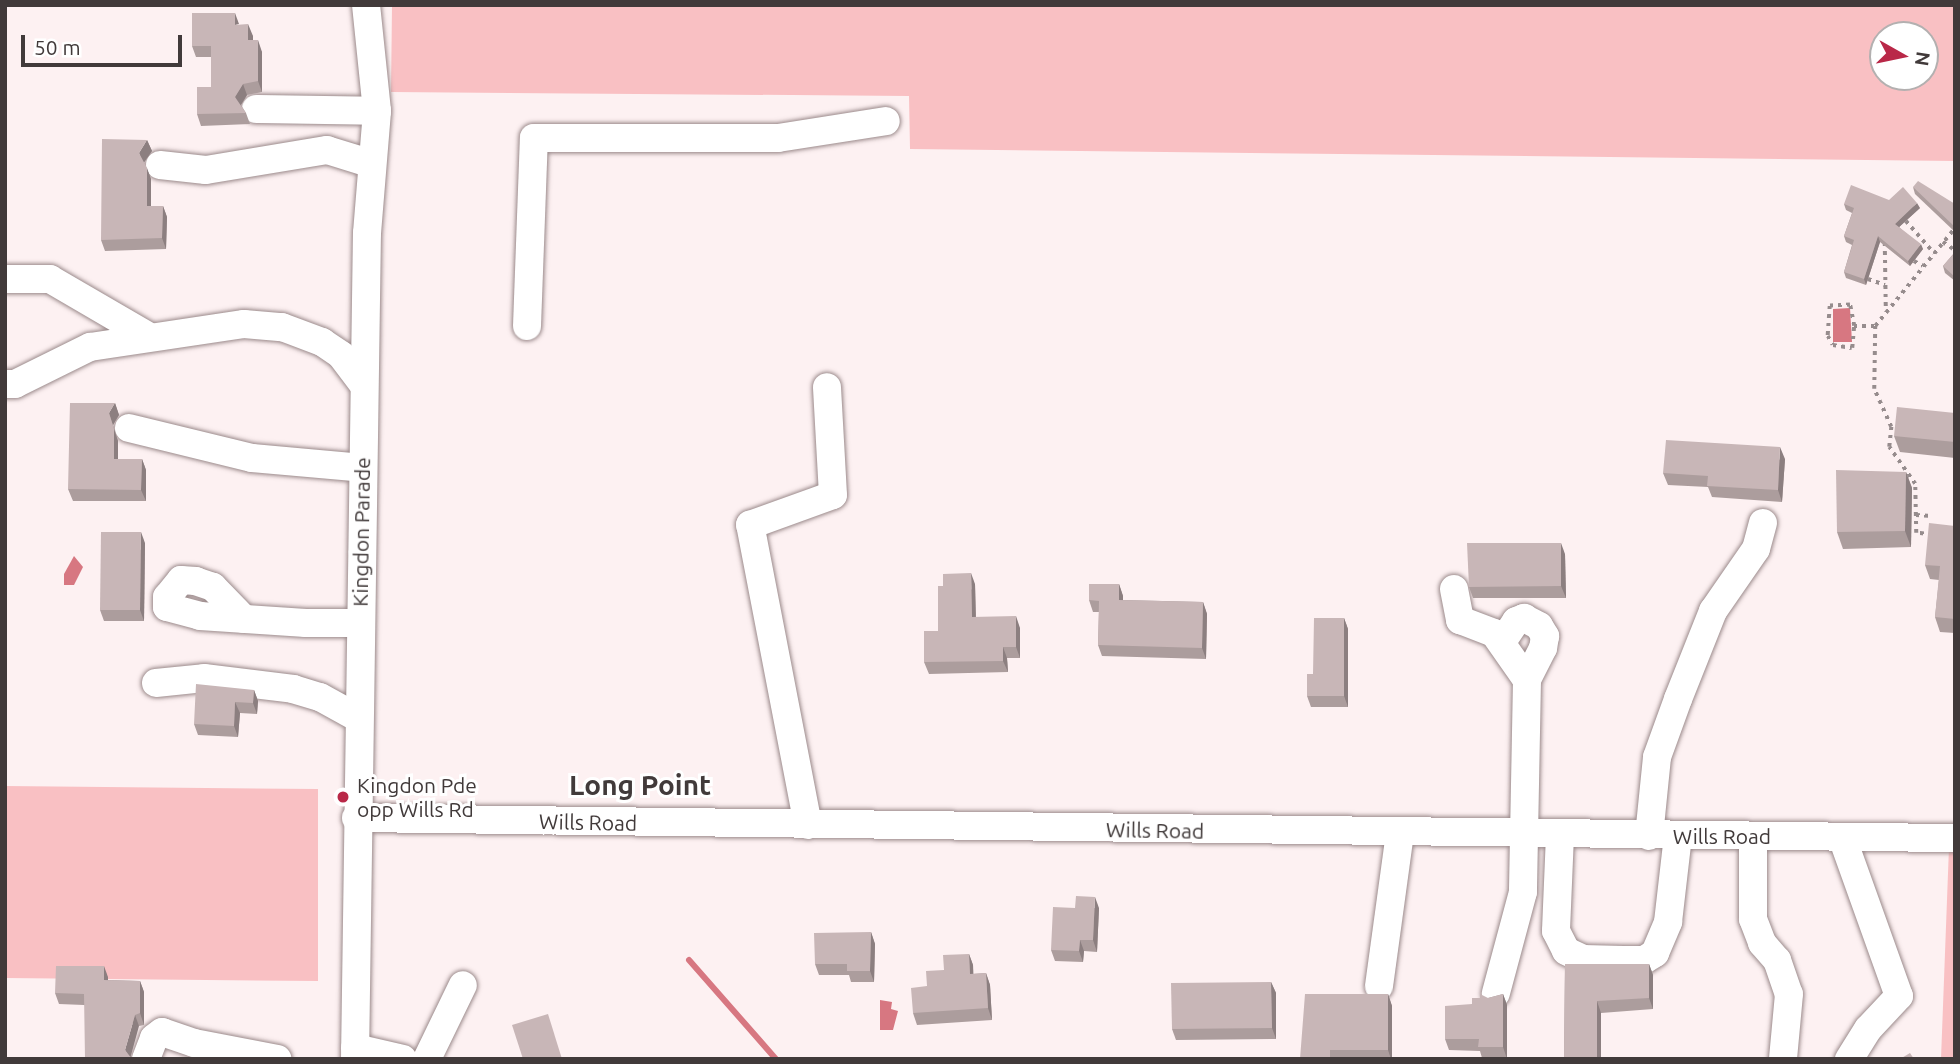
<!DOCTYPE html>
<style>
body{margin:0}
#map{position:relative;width:1960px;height:1064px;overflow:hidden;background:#fdf1f2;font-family:Ubuntu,sans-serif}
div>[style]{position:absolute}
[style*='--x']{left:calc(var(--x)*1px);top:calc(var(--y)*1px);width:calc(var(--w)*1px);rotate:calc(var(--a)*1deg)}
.green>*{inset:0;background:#f9c0c3}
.water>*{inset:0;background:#d77781}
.stream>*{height:6px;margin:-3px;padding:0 3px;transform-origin:3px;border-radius:3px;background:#d77781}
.path>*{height:3.5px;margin-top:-1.75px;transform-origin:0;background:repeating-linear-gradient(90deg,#968c8d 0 3.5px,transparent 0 8.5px)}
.roads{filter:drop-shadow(0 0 2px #9b8a8b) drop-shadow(0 0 2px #9b8a8b)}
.minor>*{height:28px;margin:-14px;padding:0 14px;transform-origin:14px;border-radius:14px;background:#fff}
.wall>*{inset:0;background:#ac9d9d}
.shaded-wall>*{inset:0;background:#8c7f80}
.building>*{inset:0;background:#c8b6b7}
.dots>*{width:19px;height:19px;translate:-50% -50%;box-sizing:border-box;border:4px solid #fff;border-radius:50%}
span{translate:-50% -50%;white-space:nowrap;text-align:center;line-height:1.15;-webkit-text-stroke:6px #fff;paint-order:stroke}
.street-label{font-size:21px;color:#413a3a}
.poi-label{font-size:21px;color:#413a3a}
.left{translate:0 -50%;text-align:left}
.district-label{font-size:28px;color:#413a3a;font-weight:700}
.frame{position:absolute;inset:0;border:7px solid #413a3a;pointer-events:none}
.north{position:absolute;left:1869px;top:21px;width:70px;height:70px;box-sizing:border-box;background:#fff;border:2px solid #b3b0b0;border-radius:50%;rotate:99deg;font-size:19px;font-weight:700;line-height:28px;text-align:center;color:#413a3a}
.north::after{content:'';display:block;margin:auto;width:24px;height:32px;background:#b92848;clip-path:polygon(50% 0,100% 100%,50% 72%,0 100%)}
.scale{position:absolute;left:21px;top:35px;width:161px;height:32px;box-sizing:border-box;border:4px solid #413a3a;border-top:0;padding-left:9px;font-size:21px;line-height:24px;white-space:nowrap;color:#413a3a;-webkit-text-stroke:5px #fff;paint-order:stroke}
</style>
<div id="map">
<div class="green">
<i style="clip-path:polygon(evenodd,392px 5px,1955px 5px,1955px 161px,910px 149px,909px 96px,391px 92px,392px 5px,1883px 35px,1925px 35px,1925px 77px,1883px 77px,1883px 35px)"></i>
<i style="clip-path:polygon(5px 786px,318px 789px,318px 981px,5px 978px)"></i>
<i style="clip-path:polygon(1949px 847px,1955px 847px,1955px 1059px,1941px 1059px)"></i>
</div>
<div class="water">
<i style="clip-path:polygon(1850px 308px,1852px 342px,1833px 342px,1833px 309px)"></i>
<i style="clip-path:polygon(74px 556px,83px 567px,74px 585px,64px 585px,64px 574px)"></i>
<i style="clip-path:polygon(880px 1000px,892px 1002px,891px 1009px,898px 1011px,893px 1030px,880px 1030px)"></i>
</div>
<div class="stream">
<i style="--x:689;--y:960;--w:132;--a:48.7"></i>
</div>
<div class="path">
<i style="--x:1906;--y:221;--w:43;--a:48.8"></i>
<i style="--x:1943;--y:242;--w:14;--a:34"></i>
<i style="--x:1885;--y:243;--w:66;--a:89.1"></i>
<i style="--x:1914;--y:261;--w:10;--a:29"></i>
<i style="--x:1868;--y:279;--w:18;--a:19"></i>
<i style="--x:1854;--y:326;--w:21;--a:-101"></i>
<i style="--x:1850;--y:305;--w:20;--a:177"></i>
<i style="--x:1830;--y:306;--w:30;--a:94"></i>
<i style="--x:1828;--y:336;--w:10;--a:61"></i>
<i style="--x:1833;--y:345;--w:19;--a:9"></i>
<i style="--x:1852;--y:348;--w:22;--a:-85"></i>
<i style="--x:1854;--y:326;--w:21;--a:0"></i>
<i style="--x:1916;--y:515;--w:16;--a:4"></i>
<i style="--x:1932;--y:535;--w:16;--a:-173"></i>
<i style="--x:1916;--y:533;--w:49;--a:-91.2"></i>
<i style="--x:1915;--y:484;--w:45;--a:-125.1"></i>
<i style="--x:1889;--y:447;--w:20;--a:-84"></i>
<i style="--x:1891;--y:427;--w:42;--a:-114.1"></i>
<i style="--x:1874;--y:389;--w:63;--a:-89.1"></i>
<i style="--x:1875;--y:326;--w:127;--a:-50.8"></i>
</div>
<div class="roads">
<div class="minor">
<i style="--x:256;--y:109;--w:121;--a:0.9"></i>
<i style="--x:160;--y:165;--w:46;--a:6.2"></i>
<i style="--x:206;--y:170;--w:123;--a:-9.4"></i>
<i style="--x:327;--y:150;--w:47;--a:17.3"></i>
<i style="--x:5;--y:279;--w:45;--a:0"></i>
<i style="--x:50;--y:279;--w:113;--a:30.2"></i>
<i style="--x:527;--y:326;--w:188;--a:-87.9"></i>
<i style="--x:534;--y:138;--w:244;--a:0"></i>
<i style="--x:778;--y:138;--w:109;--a:-8.9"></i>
<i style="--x:5;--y:384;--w:10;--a:0"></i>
<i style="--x:15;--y:384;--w:84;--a:-26.3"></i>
<i style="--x:90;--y:347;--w:156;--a:-8.5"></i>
<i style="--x:244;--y:324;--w:38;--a:5"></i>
<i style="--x:282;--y:327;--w:43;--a:20.6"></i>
<i style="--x:322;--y:342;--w:23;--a:34"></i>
<i style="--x:341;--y:355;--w:38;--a:53"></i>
<i style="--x:129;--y:428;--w:127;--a:13.7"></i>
<i style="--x:252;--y:458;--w:111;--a:5.1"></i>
<i style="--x:1454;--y:589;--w:32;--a:79"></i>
<i style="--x:1460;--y:620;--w:36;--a:21"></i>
<i style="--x:1494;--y:633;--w:57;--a:54.9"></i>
<i style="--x:1527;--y:680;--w:212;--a:91.1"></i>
<i style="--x:1523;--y:892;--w:105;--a:105"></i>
<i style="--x:244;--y:619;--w:45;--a:-134.1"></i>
<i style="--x:213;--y:587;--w:18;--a:-161"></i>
<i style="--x:196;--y:581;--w:15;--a:-176"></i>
<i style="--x:181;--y:580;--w:22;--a:129"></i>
<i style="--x:167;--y:597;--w:10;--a:90"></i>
<i style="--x:167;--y:607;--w:34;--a:15"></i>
<i style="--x:200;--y:616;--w:106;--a:3.8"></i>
<i style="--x:306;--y:623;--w:54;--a:0"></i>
<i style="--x:1502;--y:642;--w:25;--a:-56"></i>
<i style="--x:1516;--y:621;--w:9;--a:-21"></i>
<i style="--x:1524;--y:618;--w:17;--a:28"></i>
<i style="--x:1539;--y:626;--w:12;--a:59"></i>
<i style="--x:1545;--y:636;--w:12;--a:99"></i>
<i style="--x:1543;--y:648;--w:36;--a:117"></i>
<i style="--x:156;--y:683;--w:48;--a:-5.9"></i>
<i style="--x:204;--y:678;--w:90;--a:7"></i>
<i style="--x:293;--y:689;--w:28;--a:17"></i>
<i style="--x:320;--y:697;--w:43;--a:28.9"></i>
<i style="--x:356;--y:818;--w:1599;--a:0.72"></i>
<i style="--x:808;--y:825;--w:306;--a:-100.9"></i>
<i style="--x:750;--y:525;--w:88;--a:-19.9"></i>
<i style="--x:833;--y:495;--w:108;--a:-93.2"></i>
<i style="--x:1560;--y:835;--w:96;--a:92.4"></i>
<i style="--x:1556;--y:931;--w:22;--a:63"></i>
<i style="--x:1566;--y:951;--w:19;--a:25"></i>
<i style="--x:1583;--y:959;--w:40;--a:1.4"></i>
<i style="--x:1623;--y:960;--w:21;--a:0"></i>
<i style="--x:1644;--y:960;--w:13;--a:-32"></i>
<i style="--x:1655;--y:953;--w:34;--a:-67"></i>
<i style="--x:1668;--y:922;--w:87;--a:-83.4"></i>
<i style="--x:1649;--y:836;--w:79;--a:-84.2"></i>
<i style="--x:1657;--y:757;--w:62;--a:-70.1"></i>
<i style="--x:1678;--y:699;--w:95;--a:-68.3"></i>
<i style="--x:1713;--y:611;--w:75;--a:-55.3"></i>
<i style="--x:1756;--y:549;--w:27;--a:-75"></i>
<i style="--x:1753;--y:837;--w:82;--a:90"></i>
<i style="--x:1753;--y:919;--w:26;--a:69"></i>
<i style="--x:1762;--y:943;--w:23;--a:49"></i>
<i style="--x:1777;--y:960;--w:36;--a:71"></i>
<i style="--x:1789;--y:994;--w:65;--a:95.3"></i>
<i style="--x:1842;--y:837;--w:169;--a:70.3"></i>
<i style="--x:1899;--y:996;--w:45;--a:133.2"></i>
<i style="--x:1868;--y:1029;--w:36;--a:122"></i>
<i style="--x:1379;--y:986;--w:154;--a:-82.2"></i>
<i style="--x:355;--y:1048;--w:49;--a:12.9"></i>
<i style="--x:146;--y:1059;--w:22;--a:-69"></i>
<i style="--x:154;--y:1038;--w:10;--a:-37"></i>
<i style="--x:162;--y:1032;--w:34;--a:19"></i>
<i style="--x:194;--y:1043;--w:85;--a:10.9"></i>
<i style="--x:355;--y:1059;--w:826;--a:-89.17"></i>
<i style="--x:367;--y:233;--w:122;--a:-85.3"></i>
<i style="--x:377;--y:111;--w:107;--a:-95.9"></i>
<i style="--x:427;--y:1059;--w:82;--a:-64.1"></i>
</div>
</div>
<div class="wall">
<i style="clip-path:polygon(239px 25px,253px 36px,253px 40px,262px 52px,262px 92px,247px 95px,241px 105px,246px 113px,250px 124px,201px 126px,197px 114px,211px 87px,211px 57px,196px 57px,192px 46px)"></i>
<i style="clip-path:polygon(147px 140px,152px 151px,144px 162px,151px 179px,151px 206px,163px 206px,167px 217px,166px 249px,105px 251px,101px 240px)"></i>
<i style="clip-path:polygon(1913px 187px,1955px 204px,1955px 232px,1915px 194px)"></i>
<i style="clip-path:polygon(1889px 200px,1920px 208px,1899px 227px,1923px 249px,1910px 266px,1880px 242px,1866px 285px,1846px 278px,1844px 272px,1852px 245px,1846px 242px,1844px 236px,1852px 213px,1846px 210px,1844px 204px)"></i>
<i style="clip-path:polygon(1955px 252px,1955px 281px,1945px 273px,1943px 266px)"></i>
<i style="clip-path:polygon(115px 403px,119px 415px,113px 425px,118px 441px,118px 459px,142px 459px,146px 470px,146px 501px,73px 501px,68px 489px)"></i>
<i style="clip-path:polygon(1955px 413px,1955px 458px,1900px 452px,1894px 436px)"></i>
<i style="clip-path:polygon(1785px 459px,1782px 502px,1712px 497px,1708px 487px,1668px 485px,1663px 473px)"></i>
<i style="clip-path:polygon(1906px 472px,1912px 488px,1911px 547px,1843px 549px,1837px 532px)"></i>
<i style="clip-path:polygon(1955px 526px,1955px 633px,1940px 632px,1935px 617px,1939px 580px,1930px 579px,1925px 565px)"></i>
<i style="clip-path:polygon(145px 543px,144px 621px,104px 621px,100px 610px)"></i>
<i style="clip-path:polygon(1565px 554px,1566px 598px,1473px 598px,1469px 587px)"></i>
<i style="clip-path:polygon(975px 584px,976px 617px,1020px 628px,1020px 658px,1007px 658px,1008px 672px,929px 674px,924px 662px)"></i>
<i style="clip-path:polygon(1119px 584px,1123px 596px,1123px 600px,1203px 602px,1207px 614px,1206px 659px,1102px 656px,1098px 645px,1099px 612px,1093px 612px,1089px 600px)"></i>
<i style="clip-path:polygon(1344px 618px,1348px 629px,1348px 707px,1311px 707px,1307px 696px,1313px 674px)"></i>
<i style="clip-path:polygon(254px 690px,258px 701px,257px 714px,240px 713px,238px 737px,198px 735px,194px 724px)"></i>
<i style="clip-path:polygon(1075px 908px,1099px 908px,1097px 952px,1084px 951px,1083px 962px,1055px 961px,1051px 950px)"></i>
<i style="clip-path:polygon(871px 932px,875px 944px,874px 982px,851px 982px,849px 975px,819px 975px,815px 964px)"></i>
<i style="clip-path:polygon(969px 954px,973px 965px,973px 974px,986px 973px,990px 985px,992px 1020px,917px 1025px,913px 1013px,927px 986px,944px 970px)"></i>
<i style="clip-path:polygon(1565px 964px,1649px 964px,1653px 975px,1653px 1009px,1601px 1013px,1601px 1059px,1564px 1059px)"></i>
<i style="clip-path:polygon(108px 977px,108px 980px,140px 981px,144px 992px,144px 1025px,139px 1026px,84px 1005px,59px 1004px,55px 993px)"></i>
<i style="clip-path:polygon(1271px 982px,1276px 993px,1276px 1039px,1176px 1040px,1172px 1029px)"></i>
<i style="clip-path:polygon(1388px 994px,1392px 1006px,1392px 1059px,1300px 1059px)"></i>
<i style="clip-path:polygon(1503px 994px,1507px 1005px,1507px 1059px,1482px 1058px,1480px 1051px,1449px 1050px,1445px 1039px,1472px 1004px,1488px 998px)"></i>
</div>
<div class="shaded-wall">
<i style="clip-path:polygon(235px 13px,239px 24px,235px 25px)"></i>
<i style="clip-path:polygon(248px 24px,253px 36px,253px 51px,248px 40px)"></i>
<i style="clip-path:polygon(258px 40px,262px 52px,262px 92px,258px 81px)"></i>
<i style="clip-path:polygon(243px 84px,247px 95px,239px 108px,235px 97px)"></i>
<i style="clip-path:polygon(147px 140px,152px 151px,143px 164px,139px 153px)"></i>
<i style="clip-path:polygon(147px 168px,151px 179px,151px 217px,147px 206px)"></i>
<i style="clip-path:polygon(1917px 203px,1920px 208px,1897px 229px,1895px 224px)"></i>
<i style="clip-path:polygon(163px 206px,167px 217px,166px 249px,162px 238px)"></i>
<i style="clip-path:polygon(1878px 236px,1880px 242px,1866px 285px,1864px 279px)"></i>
<i style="clip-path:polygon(1921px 244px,1923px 249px,1910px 266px,1908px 261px)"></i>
<i style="clip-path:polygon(115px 403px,119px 415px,113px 425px,109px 413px)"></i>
<i style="clip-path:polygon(114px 429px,118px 441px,118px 470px,114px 459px)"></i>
<i style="clip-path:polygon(1780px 447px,1785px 459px,1782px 502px,1778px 490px)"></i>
<i style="clip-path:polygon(142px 459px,146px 470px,146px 501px,141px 490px)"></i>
<i style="clip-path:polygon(1906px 472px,1912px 488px,1911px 547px,1905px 531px)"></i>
<i style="clip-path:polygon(141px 532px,145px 543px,144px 621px,140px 610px)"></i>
<i style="clip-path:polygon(1561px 543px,1565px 554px,1566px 598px,1561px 586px)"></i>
<i style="clip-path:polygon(971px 573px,975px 584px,976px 628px,972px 617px)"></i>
<i style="clip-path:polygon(1119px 584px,1123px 596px,1123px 612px,1119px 600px)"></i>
<i style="clip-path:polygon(1203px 602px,1207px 614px,1206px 659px,1202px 648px)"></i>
<i style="clip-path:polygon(1016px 616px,1020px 628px,1020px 658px,1016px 647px)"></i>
<i style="clip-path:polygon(1344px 618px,1348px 629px,1348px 707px,1344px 696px)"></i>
<i style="clip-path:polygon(1003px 647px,1007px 658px,1008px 672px,1003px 661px)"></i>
<i style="clip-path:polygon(254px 690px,258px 701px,257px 714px,253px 703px)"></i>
<i style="clip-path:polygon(235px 702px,240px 713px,238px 737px,234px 726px)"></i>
<i style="clip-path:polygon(1095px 897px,1099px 908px,1097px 952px,1093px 940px)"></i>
<i style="clip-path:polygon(871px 932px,875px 944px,874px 982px,870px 971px)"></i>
<i style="clip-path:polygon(1080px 940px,1084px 951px,1083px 962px,1079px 951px)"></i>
<i style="clip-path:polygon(969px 954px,973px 965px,974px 986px,970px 974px)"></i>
<i style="clip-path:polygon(1649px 964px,1653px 975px,1653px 1009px,1649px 998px)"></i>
<i style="clip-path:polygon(104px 966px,108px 977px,108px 992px,104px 980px)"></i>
<i style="clip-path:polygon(986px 973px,990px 985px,992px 1020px,988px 1008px)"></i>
<i style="clip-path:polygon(140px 981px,144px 992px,144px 1025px,140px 1013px)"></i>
<i style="clip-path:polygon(1271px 982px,1276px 993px,1276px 1039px,1272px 1028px)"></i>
<i style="clip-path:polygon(1388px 994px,1392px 1006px,1392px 1059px,1391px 1059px,1388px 1050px)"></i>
<i style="clip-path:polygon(1503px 994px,1507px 1005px,1507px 1059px,1503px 1047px)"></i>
<i style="clip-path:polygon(1597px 1001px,1601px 1013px,1601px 1059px,1597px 1059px)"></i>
<i style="clip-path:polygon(135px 1015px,139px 1026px,130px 1059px,125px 1050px)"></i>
</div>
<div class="building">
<i style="clip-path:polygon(192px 13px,235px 13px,235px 25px,248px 24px,248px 40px,258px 40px,258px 81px,243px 84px,235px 97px,246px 113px,197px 114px,197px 87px,211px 87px,211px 46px,192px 46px)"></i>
<i style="clip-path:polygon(102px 139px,147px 140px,139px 153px,147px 168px,147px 206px,163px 206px,162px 238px,101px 240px)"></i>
<i style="clip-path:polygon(1918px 181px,1955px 204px,1955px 227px,1913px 187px)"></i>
<i style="clip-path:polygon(1851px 185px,1889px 200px,1903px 187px,1917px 203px,1895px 224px,1921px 244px,1908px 261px,1878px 236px,1864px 279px,1844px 272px,1854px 240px,1844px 236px,1854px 208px,1844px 204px)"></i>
<i style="clip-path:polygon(1955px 252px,1955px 277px,1943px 266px)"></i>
<i style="clip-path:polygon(70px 403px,115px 403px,109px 413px,114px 429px,114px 459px,142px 459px,141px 490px,68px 489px)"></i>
<i style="clip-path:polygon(1897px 407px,1955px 413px,1955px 442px,1894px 436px)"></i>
<i style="clip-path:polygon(1666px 440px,1780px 447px,1778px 490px,1707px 486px,1708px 476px,1663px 473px)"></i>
<i style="clip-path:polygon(1836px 470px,1906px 472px,1905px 531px,1837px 532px)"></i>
<i style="clip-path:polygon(1929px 523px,1955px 526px,1955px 619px,1935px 617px,1940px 566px,1925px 565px)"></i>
<i style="clip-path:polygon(101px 532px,141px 532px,140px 610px,100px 610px)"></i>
<i style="clip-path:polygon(1467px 543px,1561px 543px,1561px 586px,1469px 587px)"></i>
<i style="clip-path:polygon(971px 573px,972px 617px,1016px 616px,1016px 647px,1003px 647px,1003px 661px,924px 662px,924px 631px,938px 631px,938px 586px,943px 586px,943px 574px)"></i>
<i style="clip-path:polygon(1089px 584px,1119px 584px,1119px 600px,1203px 602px,1202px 648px,1098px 645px,1099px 601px,1089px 600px)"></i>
<i style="clip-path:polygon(1314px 618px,1344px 618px,1344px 696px,1307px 696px,1307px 674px,1313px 674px)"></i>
<i style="clip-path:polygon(196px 684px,254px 690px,253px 703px,235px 702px,234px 726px,194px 724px)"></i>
<i style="clip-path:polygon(1076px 896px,1095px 897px,1093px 940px,1080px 940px,1079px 951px,1051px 950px,1053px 907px,1075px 908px)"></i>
<i style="clip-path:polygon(871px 932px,870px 971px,847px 971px,847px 964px,815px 964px,814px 933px)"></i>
<i style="clip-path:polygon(969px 954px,970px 974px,986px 973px,988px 1008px,913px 1013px,911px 988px,927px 986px,926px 971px,944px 970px,943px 955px)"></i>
<i style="clip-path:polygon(1565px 964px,1649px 964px,1649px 998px,1597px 1001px,1597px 1059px,1564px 1059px)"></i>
<i style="clip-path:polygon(56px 966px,104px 966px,104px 980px,140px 981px,140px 1013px,135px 1015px,125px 1050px,132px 1059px,85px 1059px,84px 994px,55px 993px)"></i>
<i style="clip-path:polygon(1271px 982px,1272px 1028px,1172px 1029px,1171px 983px)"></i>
<i style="clip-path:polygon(1305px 994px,1388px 994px,1388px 1050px,1330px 1050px,1330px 1059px,1300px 1059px)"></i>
<i style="clip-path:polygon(1480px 994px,1488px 998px,1503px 994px,1503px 1047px,1478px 1047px,1479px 1039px,1445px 1039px,1445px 1006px,1472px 1004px,1472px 998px,1480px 998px)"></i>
<i style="clip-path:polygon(548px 1014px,562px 1059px,523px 1059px,512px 1025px)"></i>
<i style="clip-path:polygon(1910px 1053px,1914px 1059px,1900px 1059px)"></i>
</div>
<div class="dots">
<i style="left:343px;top:797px;background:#b92848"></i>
</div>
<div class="street-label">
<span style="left:361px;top:532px;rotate:-89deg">Kingdon Parade</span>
<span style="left:588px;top:822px;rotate:1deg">Wills Road</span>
<span style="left:1155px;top:830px;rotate:1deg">Wills Road</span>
<span style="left:1722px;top:836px">Wills Road</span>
</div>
<div class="poi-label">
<span class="left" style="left:357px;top:797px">Kingdon Pde<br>opp Wills Rd</span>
</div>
<div class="district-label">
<span style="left:640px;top:785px">Long Point</span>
</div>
<div class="frame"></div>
<div class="north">N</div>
<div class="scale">50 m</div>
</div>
